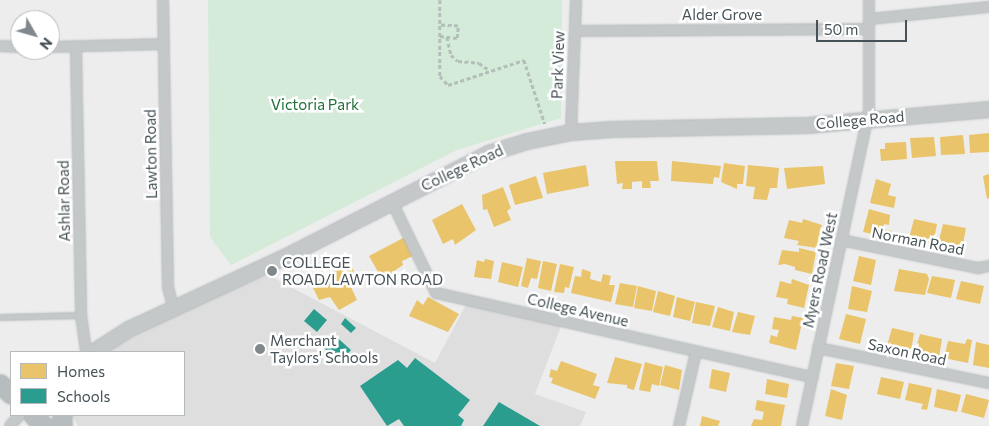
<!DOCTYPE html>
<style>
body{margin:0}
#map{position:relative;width:989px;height:426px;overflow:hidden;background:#ededed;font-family:Commissioner,sans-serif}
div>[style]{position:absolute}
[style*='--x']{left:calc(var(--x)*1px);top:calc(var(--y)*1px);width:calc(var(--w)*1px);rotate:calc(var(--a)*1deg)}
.education>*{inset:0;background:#dfdedf}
.green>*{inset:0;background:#d3ebd8}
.homes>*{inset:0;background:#e9c46a}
.schools>*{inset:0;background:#2a9d8f}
.path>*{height:2.5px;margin-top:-1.25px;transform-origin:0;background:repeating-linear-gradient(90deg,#b5bfba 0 4px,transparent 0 6.5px)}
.roads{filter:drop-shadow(0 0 1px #b3b8bc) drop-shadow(0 0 1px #b3b8bc)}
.lane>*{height:5px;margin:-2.5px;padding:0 2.5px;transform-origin:2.5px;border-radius:2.5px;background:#c4c8c8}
.street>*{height:10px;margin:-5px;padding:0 5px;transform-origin:5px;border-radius:5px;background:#c4c8c8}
.secondary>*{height:15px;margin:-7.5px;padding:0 7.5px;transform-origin:7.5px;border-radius:7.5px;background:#c5c8c9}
.highway>*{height:19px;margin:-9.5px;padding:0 9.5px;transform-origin:9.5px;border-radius:9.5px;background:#b7bdbf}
.dots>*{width:14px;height:14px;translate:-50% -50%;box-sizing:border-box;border:2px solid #fff;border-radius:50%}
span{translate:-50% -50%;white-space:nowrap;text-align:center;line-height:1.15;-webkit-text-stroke:5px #fff;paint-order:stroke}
.street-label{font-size:15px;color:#465257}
.park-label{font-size:15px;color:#207039}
.poi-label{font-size:15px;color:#465257}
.left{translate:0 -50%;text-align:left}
.legend{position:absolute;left:10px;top:351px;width:175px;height:65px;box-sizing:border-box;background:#fff;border:1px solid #b5babc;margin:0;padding:6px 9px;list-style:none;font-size:15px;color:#465257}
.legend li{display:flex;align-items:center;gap:10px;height:25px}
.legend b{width:25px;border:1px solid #b5babc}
.north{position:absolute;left:10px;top:10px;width:50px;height:50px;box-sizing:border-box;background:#fff;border:1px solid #b5babc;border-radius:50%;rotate:128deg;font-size:14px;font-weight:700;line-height:20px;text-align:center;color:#465257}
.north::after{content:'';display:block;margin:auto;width:18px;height:22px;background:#80888c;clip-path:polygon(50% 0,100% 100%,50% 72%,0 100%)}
.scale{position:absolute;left:816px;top:20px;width:91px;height:22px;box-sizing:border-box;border:2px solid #465257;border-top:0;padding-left:6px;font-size:15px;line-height:18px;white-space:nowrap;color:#465257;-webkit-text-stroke:4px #fff;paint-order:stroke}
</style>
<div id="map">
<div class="education">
<i style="clip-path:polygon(268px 275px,435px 363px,469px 299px,563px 321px,535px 394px,586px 412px,580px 426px,78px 426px,72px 415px,184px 415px,184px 352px,108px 352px,162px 319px)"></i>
</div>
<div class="green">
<i style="clip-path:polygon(208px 0,562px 0,561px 118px,457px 150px,231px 265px,210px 237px)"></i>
</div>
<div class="homes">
<i style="clip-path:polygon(989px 133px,989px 152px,970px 153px,969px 135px)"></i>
<i style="clip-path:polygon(963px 135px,965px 154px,941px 155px,940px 137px)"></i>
<i style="clip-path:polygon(934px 137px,936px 156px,912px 158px,910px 138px)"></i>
<i style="clip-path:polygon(906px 142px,907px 159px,881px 161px,880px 149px,885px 149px,885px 143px)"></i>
<i style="clip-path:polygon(615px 161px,657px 161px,659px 181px,650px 181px,651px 188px,642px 188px,642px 181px,632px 182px,632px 189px,622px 189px,623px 183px,617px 184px)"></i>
<i style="clip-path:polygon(672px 161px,721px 166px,719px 178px,714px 177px,713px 184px,671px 181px)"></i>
<i style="clip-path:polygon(724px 163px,745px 166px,743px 184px,737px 184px,737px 189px,721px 182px)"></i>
<i style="clip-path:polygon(586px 165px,589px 186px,547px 194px,543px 173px)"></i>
<i style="clip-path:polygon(748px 165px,779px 168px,777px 188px,770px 188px,767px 200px,753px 199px,755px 187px,746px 186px)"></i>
<i style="clip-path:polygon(823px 166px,825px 184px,787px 189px,784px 168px)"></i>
<i style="clip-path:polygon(989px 174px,989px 198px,987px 199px,983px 176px)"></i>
<i style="clip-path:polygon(536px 176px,543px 198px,515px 205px,509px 185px)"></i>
<i style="clip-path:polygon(876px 179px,891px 184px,888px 195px,896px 197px,894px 208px,870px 203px)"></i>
<i style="clip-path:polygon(503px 187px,511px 208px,507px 211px,511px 220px,494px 227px,487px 209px,483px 210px,482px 195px)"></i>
<i style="clip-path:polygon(462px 204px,476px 230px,455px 245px,453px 239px,443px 244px,432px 220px)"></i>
<i style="clip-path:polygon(869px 209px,890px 215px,889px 225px,884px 224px,883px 229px,892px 231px,891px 238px,863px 232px)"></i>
<i style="clip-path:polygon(803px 219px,822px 225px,817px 248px,797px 245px,799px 241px,784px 238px,789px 220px,802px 223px)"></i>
<i style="clip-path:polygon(914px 219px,937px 224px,933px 244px,909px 238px)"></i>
<i style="clip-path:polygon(943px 224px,966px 228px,962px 249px,938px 244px)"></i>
<i style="clip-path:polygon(405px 237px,415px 255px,402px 261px,403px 265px,382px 279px,369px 256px)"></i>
<i style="clip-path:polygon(799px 248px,816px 252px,812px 274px,795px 270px,795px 267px,785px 264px,778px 265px,782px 250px,799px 252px)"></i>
<i style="clip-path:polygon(859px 256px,876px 260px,871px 285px,853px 281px)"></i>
<i style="clip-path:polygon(527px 258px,541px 261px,537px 279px,531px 278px,528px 288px,521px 286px)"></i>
<i style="clip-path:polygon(485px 259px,494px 261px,491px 279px,474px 277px,477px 260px,484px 262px)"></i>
<i style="clip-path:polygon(543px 261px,557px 264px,551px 291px,538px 288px)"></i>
<i style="clip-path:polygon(502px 262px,523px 267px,518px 287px,498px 282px)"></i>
<i style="clip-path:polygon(349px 263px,358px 278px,350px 285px,357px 300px,339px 310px,330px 297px,319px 300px,311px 284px)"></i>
<i style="clip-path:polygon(560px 264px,574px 267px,569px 288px,565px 287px,564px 293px,554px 292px)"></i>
<i style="clip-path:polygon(582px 269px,591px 272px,590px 279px,601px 282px,603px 274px,611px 276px,609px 285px,615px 285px,611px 302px,571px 293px,575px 276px,581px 277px)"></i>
<i style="clip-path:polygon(899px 269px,927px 274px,929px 279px,925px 295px,894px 291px)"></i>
<i style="clip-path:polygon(932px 276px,955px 280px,951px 298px,927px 293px)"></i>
<i style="clip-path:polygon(792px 279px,809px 285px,804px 308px,787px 304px,788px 299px,776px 297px,780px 281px,791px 284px)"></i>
<i style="clip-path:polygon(961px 281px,984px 286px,980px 304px,956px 299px)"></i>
<i style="clip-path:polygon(620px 283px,637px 286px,633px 307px,615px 304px)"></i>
<i style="clip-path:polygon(638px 286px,656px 291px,652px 311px,634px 308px)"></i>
<i style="clip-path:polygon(852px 286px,872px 291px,867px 312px,848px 309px)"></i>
<i style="clip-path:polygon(658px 291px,675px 296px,670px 316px,653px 312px)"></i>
<i style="clip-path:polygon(428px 297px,459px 314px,448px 332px,409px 316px,417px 300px,423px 305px)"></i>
<i style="clip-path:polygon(677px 297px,695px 302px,690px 321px,673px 317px)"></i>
<i style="clip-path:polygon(696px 302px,715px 306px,710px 326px,692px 323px)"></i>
<i style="clip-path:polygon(718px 307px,734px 312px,730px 331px,712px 327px)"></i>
<i style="clip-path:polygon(738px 312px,755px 316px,750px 335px,732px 332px)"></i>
<i style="clip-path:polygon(846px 314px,866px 319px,860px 344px,839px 339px)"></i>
<i style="clip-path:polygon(792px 316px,803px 318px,796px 350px,769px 343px,771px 335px,777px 337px,779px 330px,772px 329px,774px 317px,791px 320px)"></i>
<i style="clip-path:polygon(892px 328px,914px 333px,911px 351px,887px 346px)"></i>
<i style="clip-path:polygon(920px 334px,942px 339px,939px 357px,915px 352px)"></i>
<i style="clip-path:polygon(967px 339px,972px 340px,968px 363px,944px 358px,948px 341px,965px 344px)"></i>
<i style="clip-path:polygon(976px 342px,989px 345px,989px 368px,973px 365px)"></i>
<i style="clip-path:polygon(615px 357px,642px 364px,634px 390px,627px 388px,627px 385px,607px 383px)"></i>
<i style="clip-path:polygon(561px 361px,597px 374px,593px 385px,600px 387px,595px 399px,551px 383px,553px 378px,549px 377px,551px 369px,557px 371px)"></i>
<i style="clip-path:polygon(645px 362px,663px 367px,659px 386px,652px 384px,650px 392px,639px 390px)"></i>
<i style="clip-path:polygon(836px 363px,854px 366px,849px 389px,831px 386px)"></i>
<i style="clip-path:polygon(665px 365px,682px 370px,679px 390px,660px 385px)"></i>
<i style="clip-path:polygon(712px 369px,730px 373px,726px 392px,709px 388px)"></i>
<i style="clip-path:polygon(881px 377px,904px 382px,900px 399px,877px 394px)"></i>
<i style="clip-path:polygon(767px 379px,789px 384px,787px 398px,765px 394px)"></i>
<i style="clip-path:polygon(909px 383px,932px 388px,927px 410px,921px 409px,923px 404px,905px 400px)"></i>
<i style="clip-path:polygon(831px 389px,847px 395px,842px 420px,825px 416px)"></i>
<i style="clip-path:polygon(937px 389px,961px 395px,957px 412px,934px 407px)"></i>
<i style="clip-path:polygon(966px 394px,989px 400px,984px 418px,961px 412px)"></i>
<i style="clip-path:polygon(757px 400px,785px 405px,781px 426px,751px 426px,754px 419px,762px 420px,764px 412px,755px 410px)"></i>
<i style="clip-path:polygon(702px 416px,720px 421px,718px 426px,700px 426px)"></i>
</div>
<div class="schools">
<i style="clip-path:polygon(314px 309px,327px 320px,317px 332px,304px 321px)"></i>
<i style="clip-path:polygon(345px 318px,356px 328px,351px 333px,341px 324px)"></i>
<i style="clip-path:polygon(332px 333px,351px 350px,340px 363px,321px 345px)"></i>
<i style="clip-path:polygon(415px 358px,470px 400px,458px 415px,464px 420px,461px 426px,404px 426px,399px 419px,387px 426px,360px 386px,398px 360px,407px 368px)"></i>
<i style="clip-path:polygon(499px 402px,540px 426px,483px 426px)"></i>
</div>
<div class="path">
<i style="--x:440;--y:0;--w:76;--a:90"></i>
<i style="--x:440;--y:76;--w:12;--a:48"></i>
<i style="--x:448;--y:85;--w:80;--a:-18.2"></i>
<i style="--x:524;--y:60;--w:67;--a:71.8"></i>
<i style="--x:440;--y:36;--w:17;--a:7"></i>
<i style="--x:457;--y:38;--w:12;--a:-85"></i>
<i style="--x:458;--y:26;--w:18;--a:-177"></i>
<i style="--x:447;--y:37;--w:18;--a:77"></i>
<i style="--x:451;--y:55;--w:9;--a:41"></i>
<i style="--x:458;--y:61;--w:21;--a:5"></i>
<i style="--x:479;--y:63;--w:12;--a:35"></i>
</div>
<div class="roads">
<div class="lane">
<i style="--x:0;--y:317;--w:81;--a:-1.4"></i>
</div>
<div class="street">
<i style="--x:163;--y:0;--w:287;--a:89"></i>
<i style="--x:168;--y:287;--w:21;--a:76"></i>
<i style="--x:870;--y:19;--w:120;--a:-5.8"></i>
<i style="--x:575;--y:31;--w:294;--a:-0.4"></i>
<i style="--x:0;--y:46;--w:20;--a:3"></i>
<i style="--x:50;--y:47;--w:114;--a:-1.5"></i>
<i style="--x:76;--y:48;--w:267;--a:88.9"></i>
<i style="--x:81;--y:315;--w:37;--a:82"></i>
<i style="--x:571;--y:132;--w:132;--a:-87.8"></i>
<i style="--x:392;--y:202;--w:101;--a:64.2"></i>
<i style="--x:436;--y:293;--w:386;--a:12.6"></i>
<i style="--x:841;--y:240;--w:140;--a:11.6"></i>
<i style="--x:978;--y:268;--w:11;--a:-10"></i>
<i style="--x:818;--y:348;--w:175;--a:11.6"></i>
<i style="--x:10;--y:426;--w:15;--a:-48"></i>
<i style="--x:679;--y:426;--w:76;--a:-77.1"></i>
<i style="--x:802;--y:426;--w:321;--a:-78"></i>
<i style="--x:869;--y:112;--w:112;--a:-90"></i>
</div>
<div class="secondary">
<i style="--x:92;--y:352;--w:45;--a:-32.3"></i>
<i style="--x:130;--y:328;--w:174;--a:-24.8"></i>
<i style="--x:288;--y:255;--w:225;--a:-27"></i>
<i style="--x:488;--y:153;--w:41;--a:-17.1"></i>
<i style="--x:527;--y:141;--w:45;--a:-11.6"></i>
<i style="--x:571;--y:132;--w:40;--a:-4.3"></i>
<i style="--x:611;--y:129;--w:196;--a:-1.2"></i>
<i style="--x:807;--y:125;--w:183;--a:-5"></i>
</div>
<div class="highway">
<i style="--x:0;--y:384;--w:15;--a:42"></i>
<i style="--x:33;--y:415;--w:16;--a:45"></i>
<i style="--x:62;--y:415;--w:11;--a:90"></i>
</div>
</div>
<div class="dots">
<i style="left:272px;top:271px;background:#80888c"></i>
<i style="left:260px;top:349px;background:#80888c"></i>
</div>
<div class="street-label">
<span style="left:722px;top:15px">Alder Grove</span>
<span style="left:558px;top:65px;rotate:-88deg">Park View</span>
<span style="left:860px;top:120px;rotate:-5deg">College Road</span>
<span style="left:151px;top:154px;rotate:-91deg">Lawton Road</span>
<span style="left:462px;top:168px;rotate:-25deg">College Road</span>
<span style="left:64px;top:201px;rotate:-91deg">Ashlar Road</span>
<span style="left:918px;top:241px;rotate:11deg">Norman Road</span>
<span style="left:820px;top:270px;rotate:-78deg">Myers Road West</span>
<span style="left:578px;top:310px;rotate:13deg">College Avenue</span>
<span style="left:907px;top:352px;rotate:12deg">Saxon Road</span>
</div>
<div class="park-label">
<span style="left:315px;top:105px">Victoria Park</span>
</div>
<div class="poi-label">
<span class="left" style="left:282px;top:271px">COLLEGE<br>ROAD/LAWTON ROAD</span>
<span class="left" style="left:270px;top:349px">Merchant<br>Taylors' Schools</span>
</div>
<ul class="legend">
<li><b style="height:14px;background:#e9c46a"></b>Homes</li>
<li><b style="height:14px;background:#2a9d8f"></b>Schools</li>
</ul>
<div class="north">N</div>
<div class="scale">50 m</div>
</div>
